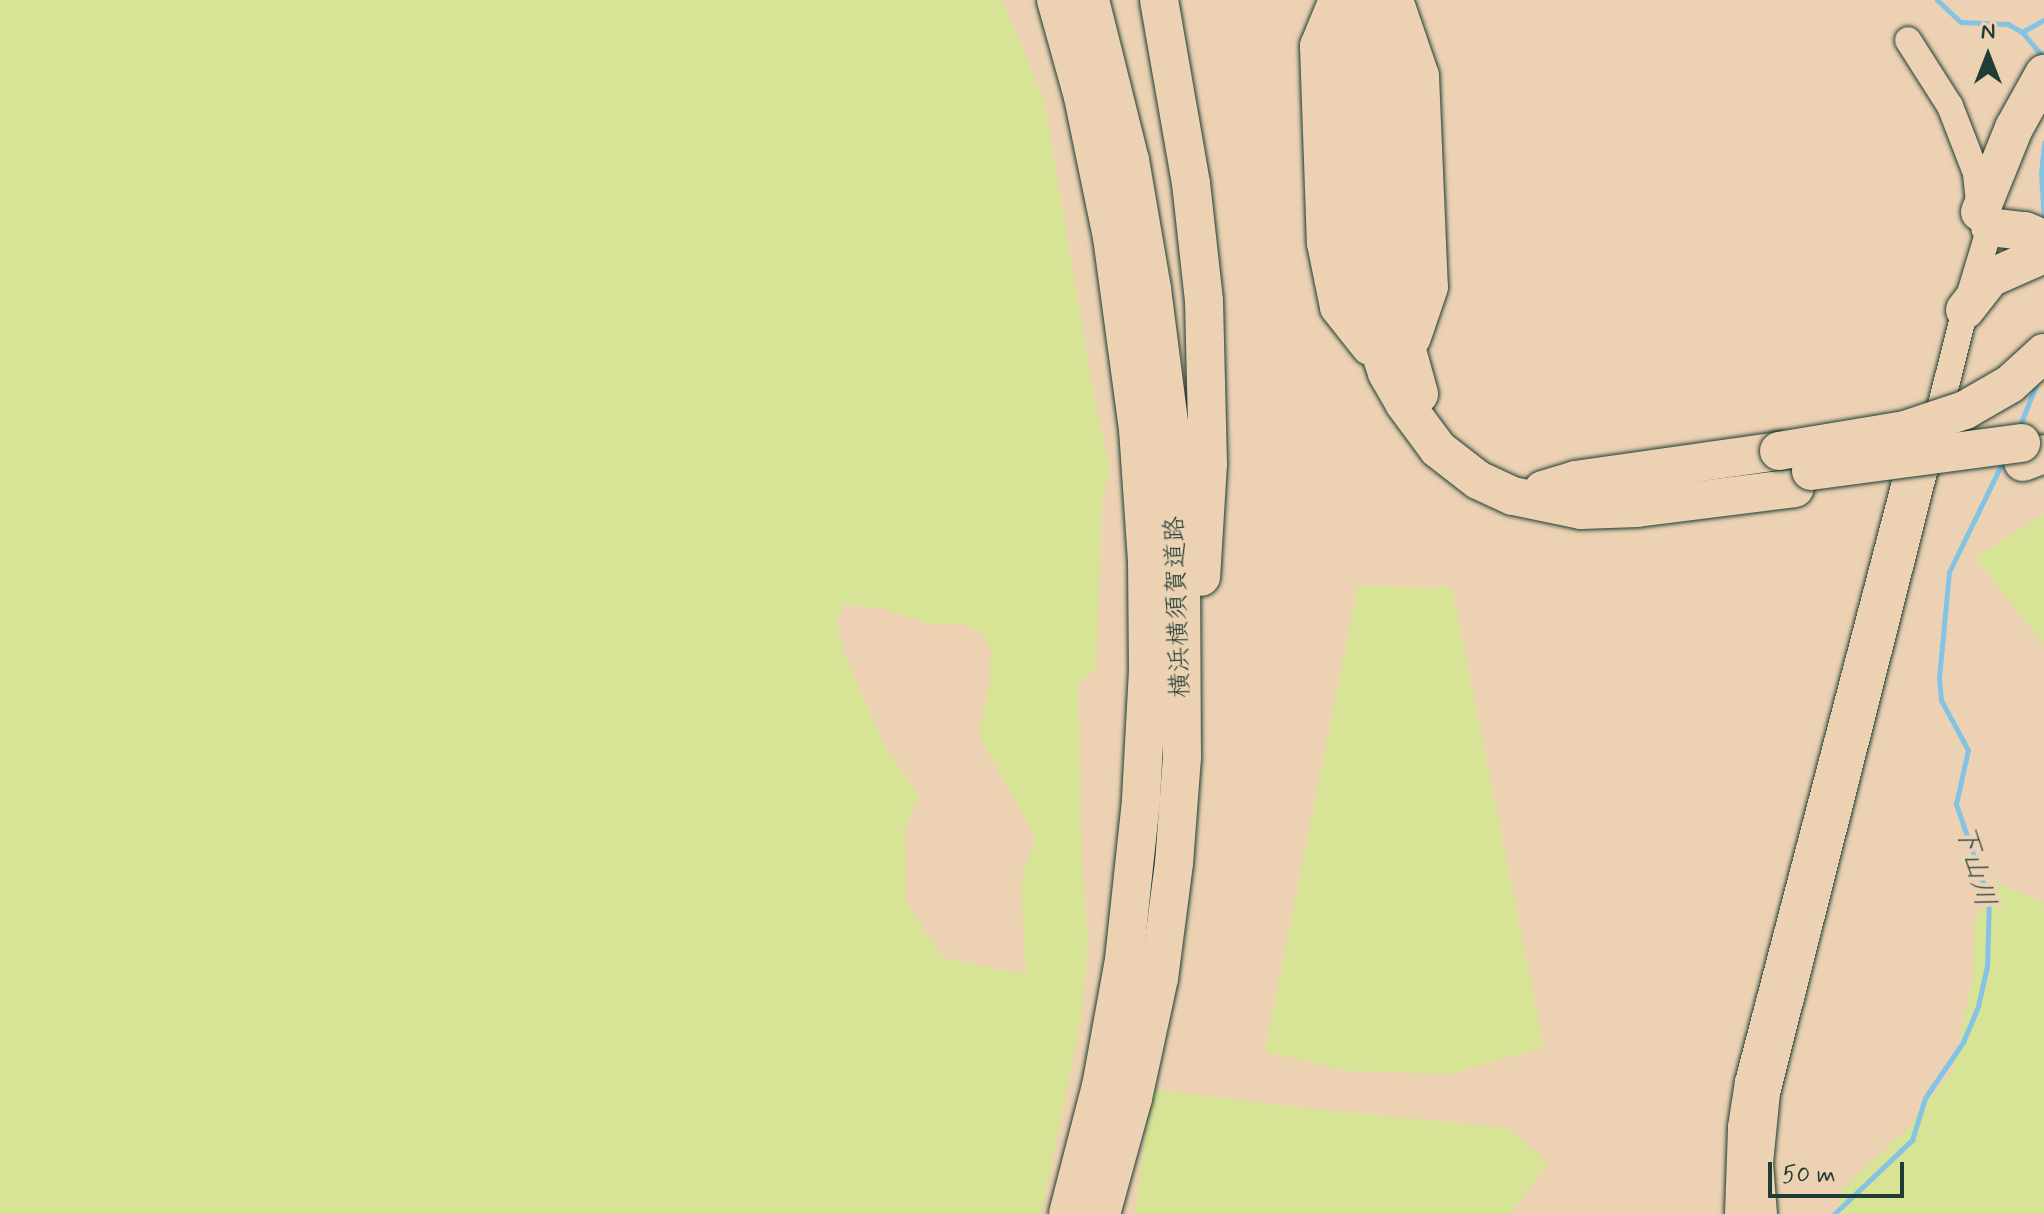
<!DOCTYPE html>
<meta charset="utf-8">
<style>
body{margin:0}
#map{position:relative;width:2044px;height:1214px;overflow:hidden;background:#ecd2b3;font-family:Mynerve,"Klee One",sans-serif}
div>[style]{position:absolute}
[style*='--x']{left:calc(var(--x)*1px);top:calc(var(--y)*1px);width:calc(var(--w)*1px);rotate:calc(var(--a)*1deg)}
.green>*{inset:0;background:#d7e395}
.stream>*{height:5px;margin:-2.5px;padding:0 2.5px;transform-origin:2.5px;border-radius:2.5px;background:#84c3e4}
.roads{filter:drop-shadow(0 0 2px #1f3d34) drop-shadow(0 0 2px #1f3d34)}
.minor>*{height:26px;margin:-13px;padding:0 13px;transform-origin:13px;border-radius:13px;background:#ecd2b3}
.highway>*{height:38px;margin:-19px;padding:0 19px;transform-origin:19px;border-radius:19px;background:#ecd2b3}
.bridges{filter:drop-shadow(0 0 2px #1f3d34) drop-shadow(0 0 2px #1f3d34)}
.highway-bridge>*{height:38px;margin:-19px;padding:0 19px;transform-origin:19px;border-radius:19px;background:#ecd2b3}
span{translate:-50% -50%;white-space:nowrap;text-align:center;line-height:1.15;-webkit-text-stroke:8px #ecd2b3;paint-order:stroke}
.street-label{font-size:26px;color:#1f3d34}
.water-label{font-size:28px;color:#294a46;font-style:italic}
.north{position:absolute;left:1948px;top:16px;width:80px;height:80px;-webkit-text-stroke:6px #ecd2b3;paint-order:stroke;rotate:0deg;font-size:22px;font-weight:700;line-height:32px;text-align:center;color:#1f3d34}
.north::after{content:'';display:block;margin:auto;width:28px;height:36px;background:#1f3d34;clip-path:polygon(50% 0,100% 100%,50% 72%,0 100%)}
.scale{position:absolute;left:1768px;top:1162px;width:136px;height:36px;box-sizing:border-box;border:4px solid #1f3d34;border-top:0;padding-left:10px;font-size:24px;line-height:28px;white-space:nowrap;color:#1f3d34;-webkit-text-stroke:6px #ecd2b3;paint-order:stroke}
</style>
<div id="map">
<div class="green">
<i style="clip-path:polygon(evenodd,0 0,1002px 0,1044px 99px,1094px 396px,1110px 469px,1102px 502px,1096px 667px,1078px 685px,1082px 870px,1088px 941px,1081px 1020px,1041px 1214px,0 1214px,0 0,845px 604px,883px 609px,934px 625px,963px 624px,982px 633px,991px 649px,990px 681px,979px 736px,1036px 838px,1021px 880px,1026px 975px,941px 957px,906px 901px,905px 829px,918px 794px,886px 748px,844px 654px,836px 620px,845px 604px)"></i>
<i style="clip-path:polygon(2044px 514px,2044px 644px,1975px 558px)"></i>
<i style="clip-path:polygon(1358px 586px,1452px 588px,1544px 1047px,1450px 1074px,1346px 1071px,1265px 1051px)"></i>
<i style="clip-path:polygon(1994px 881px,2044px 903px,2044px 1214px,1837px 1214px,1841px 1191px,1907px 1129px,1953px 1070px,1973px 977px,1975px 921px)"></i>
<i style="clip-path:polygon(1152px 1089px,1273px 1105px,1508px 1128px,1548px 1163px,1510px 1214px,1135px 1214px)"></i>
</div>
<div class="stream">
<i style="--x:1937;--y:0;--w:33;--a:43"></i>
<i style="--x:1961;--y:22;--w:47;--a:2.4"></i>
<i style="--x:2008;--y:24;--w:16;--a:30"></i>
<i style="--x:2022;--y:32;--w:34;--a:50"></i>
<i style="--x:2022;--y:32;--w:25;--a:-29"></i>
<i style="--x:2044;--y:221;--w:48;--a:-93.6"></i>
<i style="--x:2041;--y:173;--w:31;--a:-84"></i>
<i style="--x:2019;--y:428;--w:49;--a:-68.6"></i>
<i style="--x:1834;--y:1214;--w:108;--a:-43.5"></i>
<i style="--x:1912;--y:1140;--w:44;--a:-72.8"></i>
<i style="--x:1925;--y:1098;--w:68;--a:-55.8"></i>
<i style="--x:1963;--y:1042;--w:39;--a:-67"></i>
<i style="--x:1978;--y:1006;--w:41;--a:-77.3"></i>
<i style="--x:1987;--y:966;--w:66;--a:-88.3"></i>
<i style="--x:1989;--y:900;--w:102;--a:-109"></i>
<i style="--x:1956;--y:804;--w:55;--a:-77.5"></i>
<i style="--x:1968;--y:750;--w:57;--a:-118.4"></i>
<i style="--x:1941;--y:700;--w:22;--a:-95"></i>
<i style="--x:1939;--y:678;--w:106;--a:-84.6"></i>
<i style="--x:1949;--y:572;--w:126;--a:-64"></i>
</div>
<div class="roads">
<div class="minor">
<i style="--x:1738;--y:1214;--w:87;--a:-88"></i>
<i style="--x:1741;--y:1127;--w:46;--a:-81.2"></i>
<i style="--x:1748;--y:1082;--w:659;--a:-75.33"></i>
<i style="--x:1764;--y:1214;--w:51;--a:-94.5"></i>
<i style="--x:1760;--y:1163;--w:70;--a:-84.3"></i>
<i style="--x:1767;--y:1093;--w:808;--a:-75.81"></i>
<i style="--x:1965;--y:310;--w:87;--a:-73.2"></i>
<i style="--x:1990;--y:227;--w:18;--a:-124"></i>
<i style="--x:1980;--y:212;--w:39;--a:-96"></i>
<i style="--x:1976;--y:173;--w:72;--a:-111.2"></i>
<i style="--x:1950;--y:106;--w:78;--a:-122.5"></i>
</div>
<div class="highway">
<i style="--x:1056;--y:0;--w:101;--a:74.4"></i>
<i style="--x:1083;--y:97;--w:143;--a:78.3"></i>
<i style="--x:1112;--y:237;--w:194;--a:82.3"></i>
<i style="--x:1138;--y:429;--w:131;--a:86.1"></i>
<i style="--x:1147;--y:560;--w:110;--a:89.5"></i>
<i style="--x:1148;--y:670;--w:131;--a:93.1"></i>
<i style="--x:1141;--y:801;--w:160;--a:96.1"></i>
<i style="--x:1124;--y:960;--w:128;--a:100.3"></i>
<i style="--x:1101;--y:1086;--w:132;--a:104.5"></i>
<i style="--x:1090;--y:0;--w:165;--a:76"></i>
<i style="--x:1130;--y:160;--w:131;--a:80.3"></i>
<i style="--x:1152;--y:289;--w:165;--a:82.7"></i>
<i style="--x:1173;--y:453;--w:118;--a:86.1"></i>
<i style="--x:1181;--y:571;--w:186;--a:89.7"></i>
<i style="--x:1182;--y:757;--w:106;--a:94.3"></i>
<i style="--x:1174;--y:863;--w:116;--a:97.4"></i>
<i style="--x:1159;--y:978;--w:123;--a:102.2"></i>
<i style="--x:1133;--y:1098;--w:120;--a:105.4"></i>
<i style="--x:1159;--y:0;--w:186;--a:80.1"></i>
<i style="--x:1191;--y:183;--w:119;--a:83.7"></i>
<i style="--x:1204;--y:301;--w:163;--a:88.6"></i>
<i style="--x:1208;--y:464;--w:113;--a:93.5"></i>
<i style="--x:1338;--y:0;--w:50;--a:112.4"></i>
<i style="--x:1319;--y:46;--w:197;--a:88"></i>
<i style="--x:1326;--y:243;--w:65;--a:78.5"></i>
<i style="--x:1339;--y:307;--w:50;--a:51.5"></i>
<i style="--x:1351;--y:0;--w:157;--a:88.2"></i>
<i style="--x:1356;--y:157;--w:155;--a:85.9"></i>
<i style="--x:1367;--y:312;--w:64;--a:71.8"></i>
<i style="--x:1387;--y:373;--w:34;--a:60"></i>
<i style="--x:1404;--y:403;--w:57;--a:53.5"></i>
<i style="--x:1438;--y:449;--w:51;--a:37.8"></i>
<i style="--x:1478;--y:480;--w:38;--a:25"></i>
<i style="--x:1513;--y:496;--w:69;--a:11.6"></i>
<i style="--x:1581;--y:510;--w:56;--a:-2"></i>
<i style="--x:1637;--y:508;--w:159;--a:-7.2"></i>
<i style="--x:1380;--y:0;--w:344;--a:85.8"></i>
<i style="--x:1405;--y:343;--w:53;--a:74.6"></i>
<i style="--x:1396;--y:6;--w:74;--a:71.1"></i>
<i style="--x:1420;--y:76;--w:211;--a:87.6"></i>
<i style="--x:1429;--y:287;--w:53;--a:108.8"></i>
<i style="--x:1980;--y:212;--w:91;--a:-68"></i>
<i style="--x:2014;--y:128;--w:62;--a:-60.9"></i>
<i style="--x:1990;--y:227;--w:35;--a:7"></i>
<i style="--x:2025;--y:231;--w:21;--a:23"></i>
<i style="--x:1965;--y:310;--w:41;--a:-52"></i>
<i style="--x:1990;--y:278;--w:49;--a:-24"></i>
<i style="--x:2023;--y:462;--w:22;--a:-21"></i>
<i style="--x:1543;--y:490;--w:34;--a:-17"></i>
<i style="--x:1575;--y:480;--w:206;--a:-8.1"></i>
</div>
</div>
<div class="bridges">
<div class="highway-bridge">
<i style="--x:1779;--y:451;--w:128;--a:-9.5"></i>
<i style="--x:1905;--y:430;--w:63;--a:-18.4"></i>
<i style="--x:1965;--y:410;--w:52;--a:-30"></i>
<i style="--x:2010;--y:384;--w:46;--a:-42.4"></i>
<i style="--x:1811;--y:471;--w:212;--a:-7.6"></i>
</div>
</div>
<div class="street-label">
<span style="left:1179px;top:607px;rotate:-92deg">横浜横須賀道路</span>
</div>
<div class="water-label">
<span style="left:1974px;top:866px;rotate:75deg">下山川</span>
</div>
<div class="north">N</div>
<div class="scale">50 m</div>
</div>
